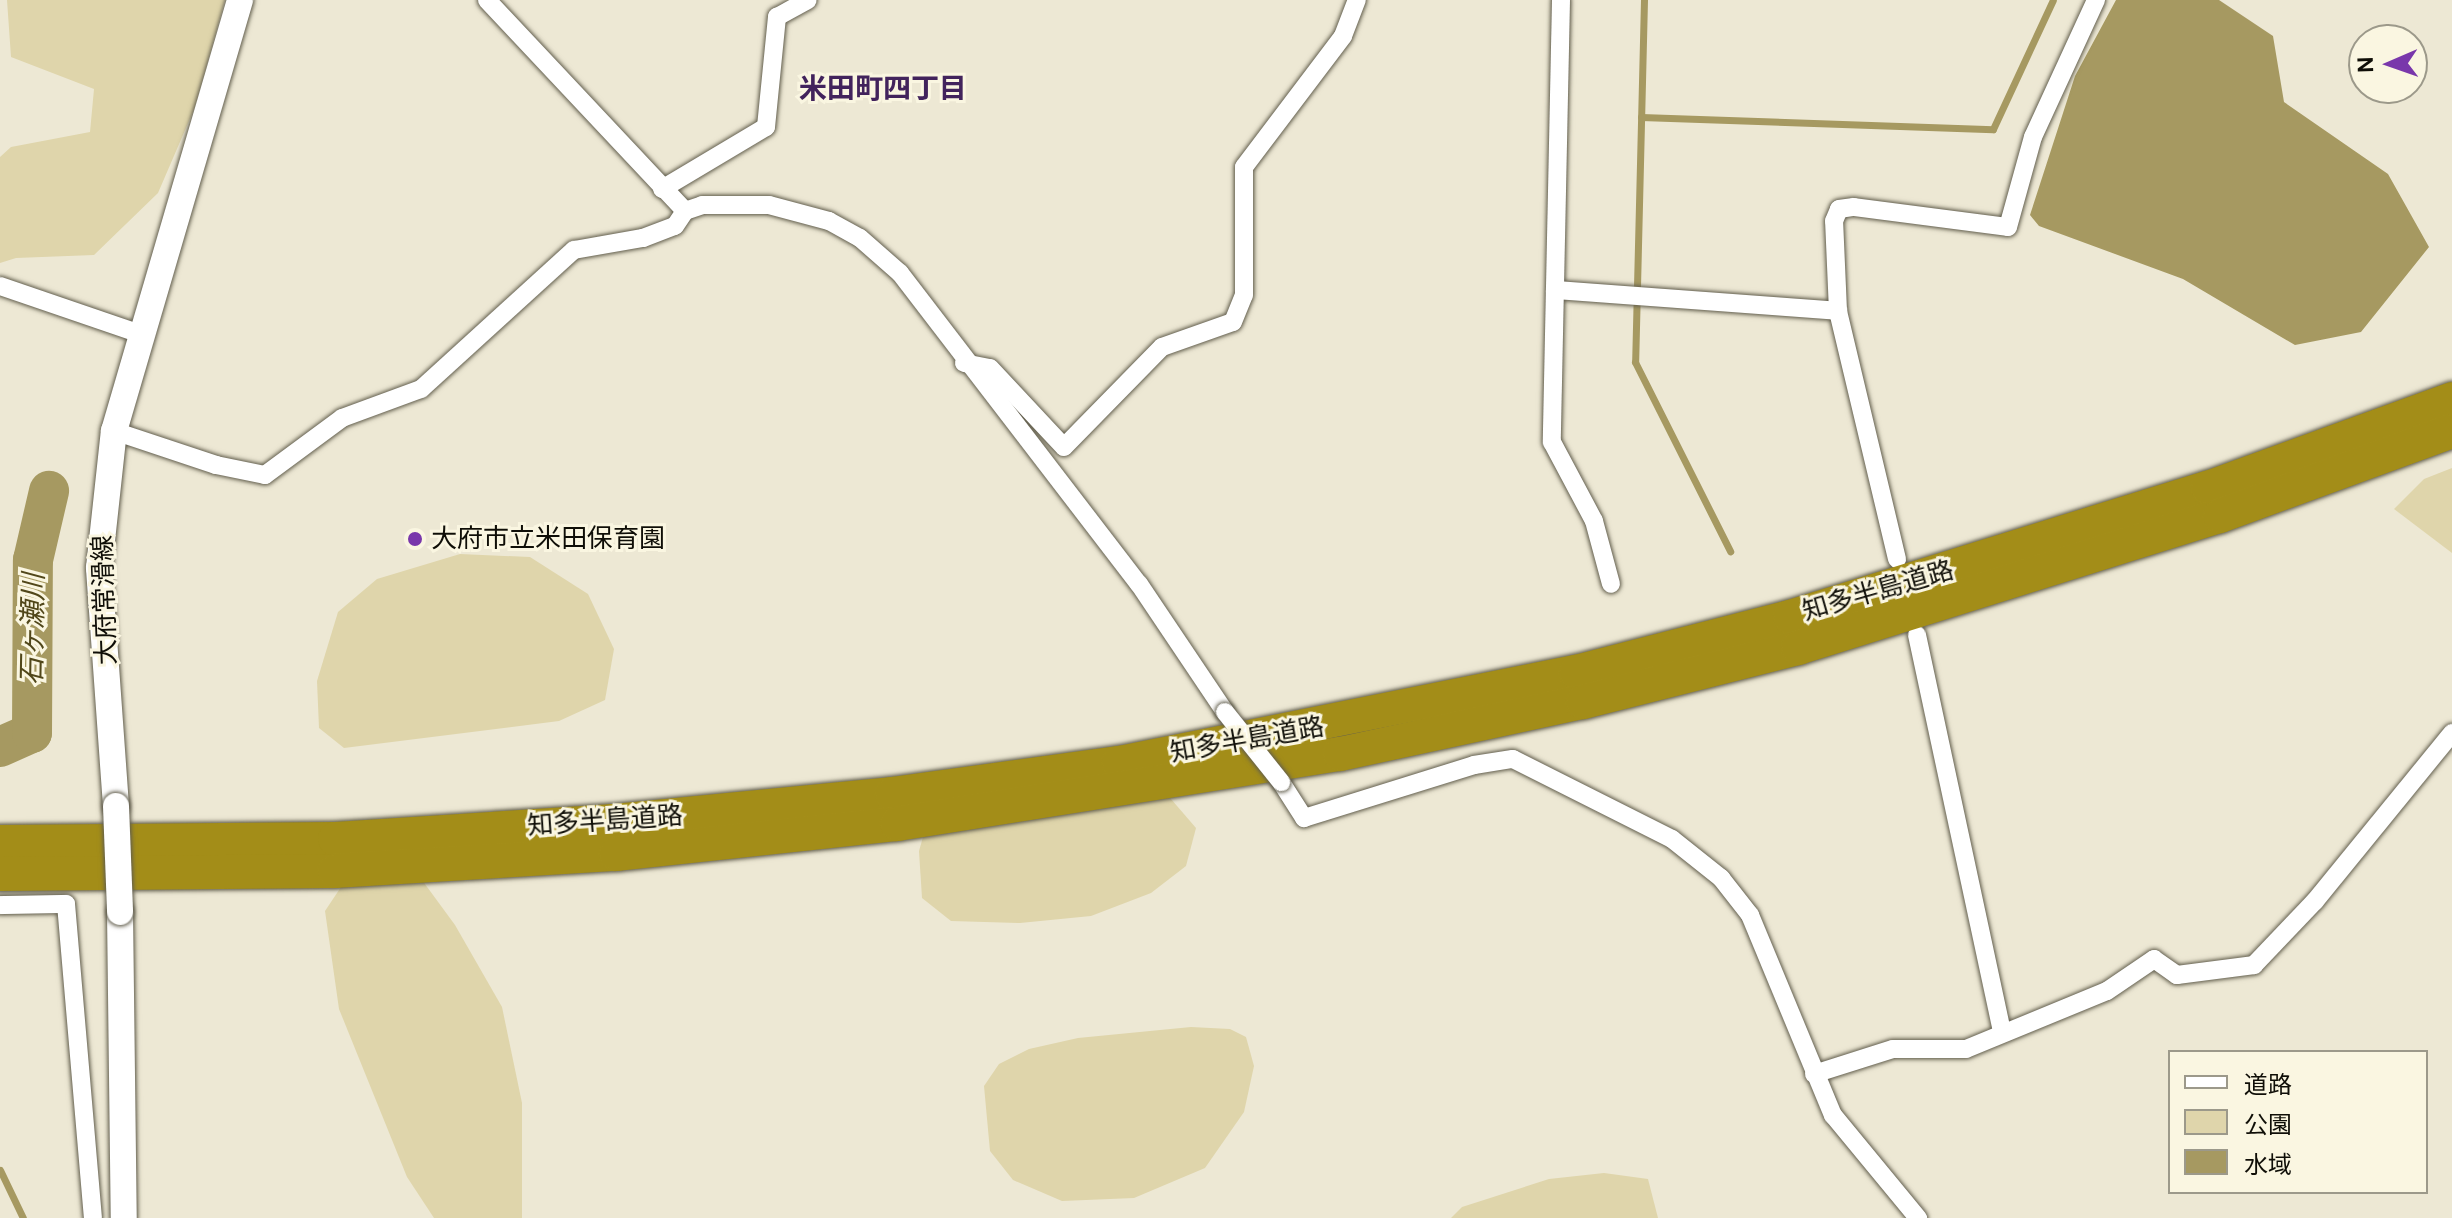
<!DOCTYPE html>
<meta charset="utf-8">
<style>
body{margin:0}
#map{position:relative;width:2452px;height:1218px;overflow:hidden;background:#ede8d4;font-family:"DM Sans","Noto Sans JP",sans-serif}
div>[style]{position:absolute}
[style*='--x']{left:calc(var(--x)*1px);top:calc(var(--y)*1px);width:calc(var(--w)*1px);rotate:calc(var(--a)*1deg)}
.green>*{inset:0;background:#dfd5ab}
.water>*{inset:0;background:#a69961}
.stream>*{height:7px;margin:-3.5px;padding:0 3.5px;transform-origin:3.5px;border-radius:3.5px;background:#a69961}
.river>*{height:40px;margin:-20px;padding:0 20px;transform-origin:20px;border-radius:20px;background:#a69961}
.roads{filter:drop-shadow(0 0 2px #625e4d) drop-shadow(0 0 2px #625e4d)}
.street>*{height:18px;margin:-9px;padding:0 9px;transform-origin:9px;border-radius:9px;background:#fff}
.secondary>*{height:26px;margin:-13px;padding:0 13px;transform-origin:13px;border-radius:13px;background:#fff}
.highway>*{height:34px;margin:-17px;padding:0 17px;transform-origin:17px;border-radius:17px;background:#a38d18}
.bridges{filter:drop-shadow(0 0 2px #625e4d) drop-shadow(0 0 2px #625e4d)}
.street-bridge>*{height:18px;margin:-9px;padding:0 9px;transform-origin:9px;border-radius:9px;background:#fff}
.secondary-bridge>*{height:26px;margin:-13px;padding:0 13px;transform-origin:13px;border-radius:13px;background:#fff}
.dots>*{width:22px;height:22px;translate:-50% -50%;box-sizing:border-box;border:4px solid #faf6e1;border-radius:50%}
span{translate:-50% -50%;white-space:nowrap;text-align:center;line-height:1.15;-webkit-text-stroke:6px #faf6e1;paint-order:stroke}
.poi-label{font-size:26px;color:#0f0e07}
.left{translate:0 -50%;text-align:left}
.street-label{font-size:26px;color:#0f0e07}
.neighbourhood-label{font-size:28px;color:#42235c;font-weight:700}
.water-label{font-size:28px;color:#51471a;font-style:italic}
.legend{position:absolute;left:2168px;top:1050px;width:260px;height:144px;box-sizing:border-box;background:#faf6e1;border:2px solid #9c998a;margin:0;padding:10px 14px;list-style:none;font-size:24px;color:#0f0e07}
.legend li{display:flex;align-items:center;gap:16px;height:40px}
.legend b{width:40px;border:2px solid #9c998a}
.north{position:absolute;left:2348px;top:24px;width:80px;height:80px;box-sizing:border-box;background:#faf6e1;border:2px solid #9c998a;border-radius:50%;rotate:268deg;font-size:22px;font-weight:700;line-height:32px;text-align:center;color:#0f0e07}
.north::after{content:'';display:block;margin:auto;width:28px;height:36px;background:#7937ab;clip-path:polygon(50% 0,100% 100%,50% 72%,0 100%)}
</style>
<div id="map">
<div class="green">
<i style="clip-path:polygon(7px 0,225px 0,195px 107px,158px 193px,94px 255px,16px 258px,0 263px,0 157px,11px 147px,90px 132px,94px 89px,11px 57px)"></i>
<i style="clip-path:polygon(2452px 468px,2452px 553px,2394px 509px,2424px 479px)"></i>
<i style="clip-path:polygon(460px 554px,530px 557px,588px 594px,614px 649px,605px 700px,559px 721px,344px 748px,319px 728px,317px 681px,338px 612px,377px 579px)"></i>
<i style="clip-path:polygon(940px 778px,1165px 792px,1196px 828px,1186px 866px,1151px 893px,1091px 916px,1020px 923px,951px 921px,922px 898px,919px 851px)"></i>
<i style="clip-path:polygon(349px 875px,422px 880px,455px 925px,502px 1007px,522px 1103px,522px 1218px,434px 1218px,407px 1177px,339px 1009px,325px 911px)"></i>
<i style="clip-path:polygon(1191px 1027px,1230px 1029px,1246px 1037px,1254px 1066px,1244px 1112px,1205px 1168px,1134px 1198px,1062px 1201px,1013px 1180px,990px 1151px,984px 1086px,999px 1064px,1029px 1049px,1078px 1038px)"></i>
<i style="clip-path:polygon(1604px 1173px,1648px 1179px,1658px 1218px,1451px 1218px,1462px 1207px,1549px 1179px)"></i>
</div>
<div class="water">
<i style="clip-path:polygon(2116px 0,2219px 0,2273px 36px,2284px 102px,2388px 174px,2429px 247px,2361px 332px,2295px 345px,2183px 279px,2039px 226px,2030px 215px,2075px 76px)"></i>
</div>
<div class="stream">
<i style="--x:1644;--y:0;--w:362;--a:91.4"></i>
<i style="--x:1635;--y:362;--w:212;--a:63.3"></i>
<i style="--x:1641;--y:117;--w:352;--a:2"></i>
<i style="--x:1993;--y:129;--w:142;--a:-65.1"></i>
<i style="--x:0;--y:1170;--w:53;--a:64.4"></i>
</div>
<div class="river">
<i style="--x:0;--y:747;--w:35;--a:-24"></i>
<i style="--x:32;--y:733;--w:173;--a:-89.7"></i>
<i style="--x:33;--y:560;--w:71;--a:-76.9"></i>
</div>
<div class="roads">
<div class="street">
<i style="--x:487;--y:0;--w:289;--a:46.8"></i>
<i style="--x:1561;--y:0;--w:442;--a:91.2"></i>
<i style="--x:1552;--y:442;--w:89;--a:62"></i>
<i style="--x:1594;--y:521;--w:65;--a:74.9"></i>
<i style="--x:662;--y:189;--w:121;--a:-30.8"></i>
<i style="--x:766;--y:127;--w:111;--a:-84.3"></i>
<i style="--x:777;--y:17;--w:35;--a:-29"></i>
<i style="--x:0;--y:286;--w:148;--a:18.9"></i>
<i style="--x:1555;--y:290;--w:284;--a:4.2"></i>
<i style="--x:964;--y:363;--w:26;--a:11"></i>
<i style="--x:990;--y:368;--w:108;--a:46.9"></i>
<i style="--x:1064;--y:447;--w:140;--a:-45.6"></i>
<i style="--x:1162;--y:347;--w:75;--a:-19.4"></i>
<i style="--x:1233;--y:322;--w:29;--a:-68"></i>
<i style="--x:1244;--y:295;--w:128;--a:-90"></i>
<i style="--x:1244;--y:167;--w:164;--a:-52.9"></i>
<i style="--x:1343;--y:36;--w:39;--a:-69"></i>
<i style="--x:114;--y:431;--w:108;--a:18.4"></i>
<i style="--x:216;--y:465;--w:50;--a:11.5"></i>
<i style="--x:265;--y:475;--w:96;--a:-36.5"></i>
<i style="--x:342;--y:418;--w:84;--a:-20.2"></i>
<i style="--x:421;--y:389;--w:207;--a:-42.3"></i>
<i style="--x:574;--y:250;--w:70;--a:-9.9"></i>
<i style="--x:643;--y:238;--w:34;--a:-21"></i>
<i style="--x:675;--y:226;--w:18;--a:-56"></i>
<i style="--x:685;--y:211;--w:18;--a:-19"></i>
<i style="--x:702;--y:205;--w:67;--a:0"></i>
<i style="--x:769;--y:205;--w:62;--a:14.9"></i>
<i style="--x:829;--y:221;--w:35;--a:29"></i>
<i style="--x:860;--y:238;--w:53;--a:41.2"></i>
<i style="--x:900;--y:273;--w:392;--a:52.5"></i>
<i style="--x:1139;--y:584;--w:154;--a:56.1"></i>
<i style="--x:1897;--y:559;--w:255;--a:-103.4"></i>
<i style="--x:1838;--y:311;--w:90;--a:-92.5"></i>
<i style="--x:1834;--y:221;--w:13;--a:-67"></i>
<i style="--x:1839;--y:209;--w:15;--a:-8"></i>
<i style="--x:1854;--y:207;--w:155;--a:7.4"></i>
<i style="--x:2008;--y:227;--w:93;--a:-74.5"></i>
<i style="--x:2033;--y:137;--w:151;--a:-65.3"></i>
<i style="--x:1917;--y:635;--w:404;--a:77.9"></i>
<i style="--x:1281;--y:782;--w:43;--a:57.4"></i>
<i style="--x:1304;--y:818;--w:178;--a:-17.3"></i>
<i style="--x:1474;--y:765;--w:39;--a:-9"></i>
<i style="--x:1513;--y:759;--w:178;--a:26.7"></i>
<i style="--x:1672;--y:839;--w:63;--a:38.5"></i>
<i style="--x:1721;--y:878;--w:47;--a:51.9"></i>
<i style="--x:1750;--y:915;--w:217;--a:67.5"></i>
<i style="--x:1833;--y:1115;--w:134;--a:50.5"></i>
<i style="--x:0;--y:905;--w:66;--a:-0.9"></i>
<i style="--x:66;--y:904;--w:315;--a:85.1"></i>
<i style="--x:1814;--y:1074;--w:83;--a:-17.6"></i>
<i style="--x:1893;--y:1049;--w:73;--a:0"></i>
<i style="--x:1966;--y:1049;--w:152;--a:-22.4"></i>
<i style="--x:2107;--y:991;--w:57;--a:-34.2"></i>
<i style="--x:2154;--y:959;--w:28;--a:35"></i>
<i style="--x:2177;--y:975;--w:78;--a:-7.4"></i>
<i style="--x:2254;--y:965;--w:88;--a:-46.4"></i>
<i style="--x:2315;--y:901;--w:217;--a:-50.8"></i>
</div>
<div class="secondary">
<i style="--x:116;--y:806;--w:239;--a:-94.1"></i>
<i style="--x:99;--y:568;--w:138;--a:-83.8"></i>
<i style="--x:114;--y:431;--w:449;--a:-73.7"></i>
<i style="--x:120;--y:912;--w:306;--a:89.3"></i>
</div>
<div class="highway">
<i style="--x:0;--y:842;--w:335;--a:-0.5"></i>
<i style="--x:335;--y:839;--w:279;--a:-3.7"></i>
<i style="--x:613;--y:821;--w:280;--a:-5.5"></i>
<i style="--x:892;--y:794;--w:229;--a:-7.8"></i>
<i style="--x:1119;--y:763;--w:466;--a:-11.3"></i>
<i style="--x:1576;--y:672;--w:221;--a:-14.4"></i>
<i style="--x:1790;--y:617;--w:437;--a:-17.2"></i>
<i style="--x:2208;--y:488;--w:260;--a:-20"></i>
<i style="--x:0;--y:874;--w:335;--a:-0.5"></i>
<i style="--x:335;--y:871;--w:282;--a:-3.5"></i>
<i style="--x:616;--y:854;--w:283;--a:-6.1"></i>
<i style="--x:897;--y:824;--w:448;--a:-9"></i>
<i style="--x:1340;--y:754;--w:249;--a:-12.1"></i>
<i style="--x:1583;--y:702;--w:222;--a:-14.1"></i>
<i style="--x:1798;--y:648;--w:442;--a:-17.4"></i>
<i style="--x:2220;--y:516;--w:247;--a:-20.1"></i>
</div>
</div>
<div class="bridges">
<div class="street-bridge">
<i style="--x:1225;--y:712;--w:90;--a:51.3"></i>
</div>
<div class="secondary-bridge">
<i style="--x:116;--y:806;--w:106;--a:87.8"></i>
</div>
</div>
<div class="dots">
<i style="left:415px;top:539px;background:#7937ab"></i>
</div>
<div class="poi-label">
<span class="left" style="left:431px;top:539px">大府市立米田保育園</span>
</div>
<div class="street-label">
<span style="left:1878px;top:591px;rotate:-16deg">知多半島道路</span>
<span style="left:105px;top:600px;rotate:-92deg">大府常滑線</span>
<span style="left:1247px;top:740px;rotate:-10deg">知多半島道路</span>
<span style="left:605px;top:821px;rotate:-4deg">知多半島道路</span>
</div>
<div class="neighbourhood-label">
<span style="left:883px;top:89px">米田町四丁目</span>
</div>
<div class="water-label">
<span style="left:33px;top:629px;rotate:-89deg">石ヶ瀬川</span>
</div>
<ul class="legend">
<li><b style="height:10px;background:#fff"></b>道路</li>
<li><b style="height:22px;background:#dfd5ab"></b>公園</li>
<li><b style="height:22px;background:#a69961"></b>水域</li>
</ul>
<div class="north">N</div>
</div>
